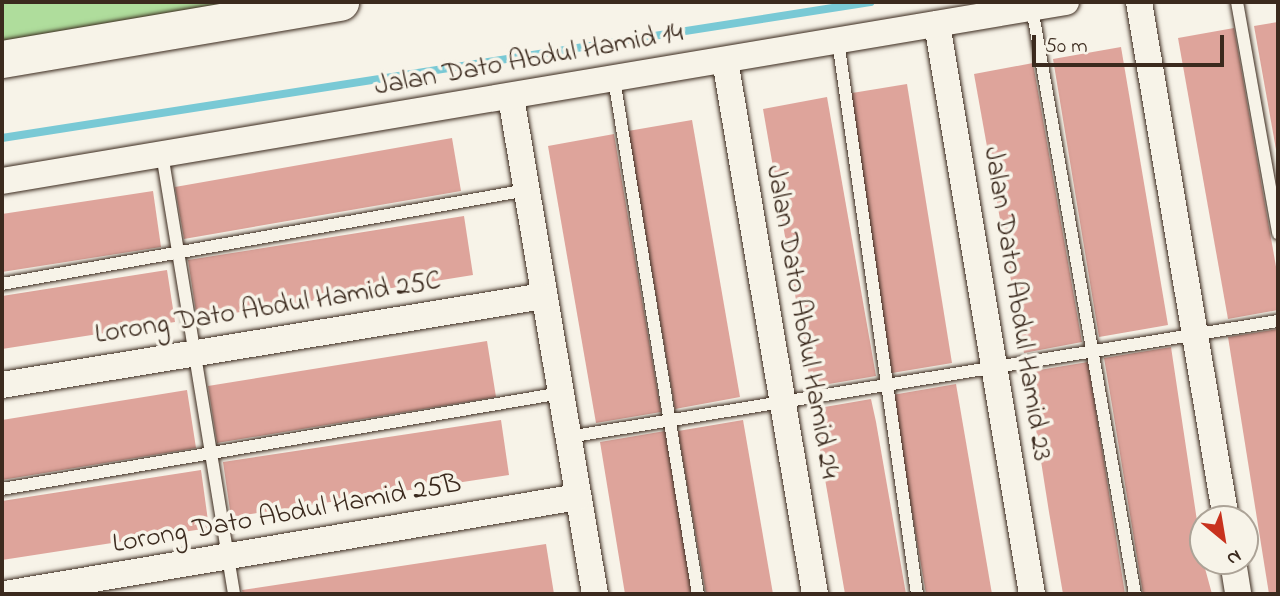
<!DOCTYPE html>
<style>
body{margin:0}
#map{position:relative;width:1280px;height:596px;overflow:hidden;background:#f7f3e8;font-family:"Indie Flower",sans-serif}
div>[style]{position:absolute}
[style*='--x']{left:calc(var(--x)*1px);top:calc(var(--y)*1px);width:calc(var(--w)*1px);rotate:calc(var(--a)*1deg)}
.green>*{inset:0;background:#afdd9c}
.stream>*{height:8px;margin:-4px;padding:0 4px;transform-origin:4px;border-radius:4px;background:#79c9d5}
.building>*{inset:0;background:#dea49b}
.roads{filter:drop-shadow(0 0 2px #3b2a1e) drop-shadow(0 0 2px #3b2a1e)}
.lane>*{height:12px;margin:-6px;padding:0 6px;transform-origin:6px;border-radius:6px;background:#f7f3e8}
.street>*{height:26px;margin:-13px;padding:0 13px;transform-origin:13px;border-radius:13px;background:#f7f3e8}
.secondary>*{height:37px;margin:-18.5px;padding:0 18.5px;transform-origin:18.5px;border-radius:18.5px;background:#f7f3e8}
span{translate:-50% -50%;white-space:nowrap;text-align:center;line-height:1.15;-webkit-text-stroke:7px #f7f3e8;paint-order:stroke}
.street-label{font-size:28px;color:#3b2a1e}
.frame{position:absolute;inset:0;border:4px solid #3b2a1e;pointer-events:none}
.north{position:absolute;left:1189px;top:505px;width:70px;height:70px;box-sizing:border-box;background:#f7f3e8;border:2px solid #aca397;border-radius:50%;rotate:150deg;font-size:19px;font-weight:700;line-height:28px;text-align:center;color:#3b2a1e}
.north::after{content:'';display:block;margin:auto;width:24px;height:32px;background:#c8321e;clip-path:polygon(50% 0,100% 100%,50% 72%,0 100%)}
.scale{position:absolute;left:1032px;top:35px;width:192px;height:32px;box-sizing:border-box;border:4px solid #3b2a1e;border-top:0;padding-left:9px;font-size:21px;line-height:24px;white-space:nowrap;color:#3b2a1e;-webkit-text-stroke:5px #f7f3e8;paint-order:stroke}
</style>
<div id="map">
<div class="green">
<i style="clip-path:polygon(2px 2px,288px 2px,2px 46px)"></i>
</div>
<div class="stream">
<i style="--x:2;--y:138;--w:879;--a:-8.9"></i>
</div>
<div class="building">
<i style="clip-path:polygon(1278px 22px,1278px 155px,1277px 155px,1254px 26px)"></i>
<i style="clip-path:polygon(1234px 28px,1278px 278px,1278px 310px,1228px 319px,1178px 38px)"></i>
<i style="clip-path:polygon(1121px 47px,1168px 325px,1099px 337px,1053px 59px)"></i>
<i style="clip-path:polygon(1033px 63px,1082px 342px,1024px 353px,974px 74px)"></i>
<i style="clip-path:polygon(907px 84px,952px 363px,892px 373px,846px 94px)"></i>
<i style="clip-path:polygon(827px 97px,876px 376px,811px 387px,763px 109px)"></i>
<i style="clip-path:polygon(692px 120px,740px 397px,675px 409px,628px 131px)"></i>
<i style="clip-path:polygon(614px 134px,661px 412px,596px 423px,548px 146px)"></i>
<i style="clip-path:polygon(452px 138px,461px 191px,184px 239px,175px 187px)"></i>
<i style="clip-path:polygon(153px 191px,161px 247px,2px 272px,2px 214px)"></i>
<i style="clip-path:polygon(464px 216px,473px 275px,197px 319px,188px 260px)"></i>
<i style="clip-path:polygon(167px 270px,175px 322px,2px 349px,2px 296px)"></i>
<i style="clip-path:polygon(1278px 329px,1278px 594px,1269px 594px,1228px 337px)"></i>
<i style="clip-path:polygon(487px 341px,496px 397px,217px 443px,208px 386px)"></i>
<i style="clip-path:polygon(1171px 347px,1203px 561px,1212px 594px,1143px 594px,1112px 405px,1104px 358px)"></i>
<i style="clip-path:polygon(1088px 362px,1103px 455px,1125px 594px,1063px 594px,1049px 512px,1027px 372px)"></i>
<i style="clip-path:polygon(956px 384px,992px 594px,926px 594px,892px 395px)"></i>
<i style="clip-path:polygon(187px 390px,196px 448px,2px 480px,2px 420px)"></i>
<i style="clip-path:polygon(871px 399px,876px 422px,906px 594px,845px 594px,825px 479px,813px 409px)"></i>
<i style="clip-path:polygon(501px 420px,509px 475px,231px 517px,223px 462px)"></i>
<i style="clip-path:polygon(743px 420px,773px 594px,706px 594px,678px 431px)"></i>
<i style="clip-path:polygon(665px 431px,692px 594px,625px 594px,600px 442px)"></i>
<i style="clip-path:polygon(201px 470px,209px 528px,2px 560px,2px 501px)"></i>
<i style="clip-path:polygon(546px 544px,554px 594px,243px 594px,242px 590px)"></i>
</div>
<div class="roads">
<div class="lane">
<i style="--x:1237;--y:2;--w:235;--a:79.9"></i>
<i style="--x:1032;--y:8;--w:595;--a:80.03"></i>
<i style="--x:838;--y:41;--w:559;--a:81.87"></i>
<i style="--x:614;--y:79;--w:522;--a:80.74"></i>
<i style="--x:162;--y:154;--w:446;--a:80.7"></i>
<i style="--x:2;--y:284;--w:533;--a:-10.15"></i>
<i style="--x:568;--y:437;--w:719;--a:-9.28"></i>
<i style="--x:2;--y:489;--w:567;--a:-9.74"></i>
</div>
<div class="street">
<i style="--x:1139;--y:2;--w:524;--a:80.45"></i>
<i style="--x:937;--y:24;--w:578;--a:80.54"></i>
<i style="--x:725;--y:60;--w:542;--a:80.43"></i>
<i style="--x:511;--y:97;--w:504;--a:80.41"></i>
<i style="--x:2;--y:181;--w:1079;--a:-9.55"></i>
<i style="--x:2;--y:385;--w:549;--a:-9.33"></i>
<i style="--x:1233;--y:561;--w:33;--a:81"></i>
<i style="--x:5;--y:594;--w:581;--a:-9.61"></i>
</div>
<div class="secondary">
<i style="--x:2;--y:59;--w:343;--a:-9.6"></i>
</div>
</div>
<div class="street-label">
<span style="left:529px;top:61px;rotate:-10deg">Jalan Dato Abdul Hamid 14</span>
<span style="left:1016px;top:304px;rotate:81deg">Jalan Dato Abdul Hamid 23</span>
<span style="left:268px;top:309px;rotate:-9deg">Lorong Dato Abdul Hamid 25C</span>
<span style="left:801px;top:322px;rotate:80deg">Jalan Dato Abdul Hamid 24</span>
<span style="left:287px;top:515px;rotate:-10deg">Lorong Dato Abdul Hamid 25B</span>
</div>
<div class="frame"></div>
<div class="north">N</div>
<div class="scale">50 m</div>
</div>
